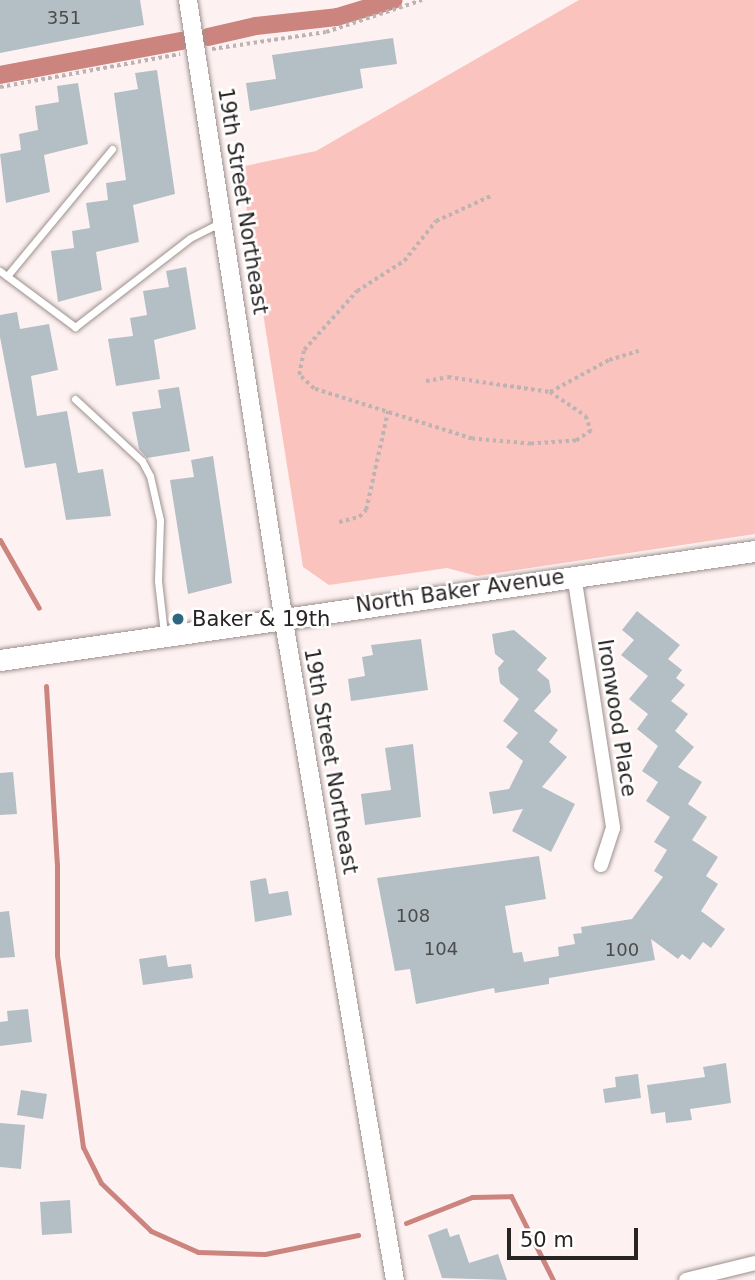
<!DOCTYPE html>
<style>
body{margin:0}
#map{position:relative;width:755px;height:1280px;overflow:hidden;background:#fdf2f1;font-family:"DejaVu Sans",sans-serif}
div>[style]{position:absolute}
[style*='--x']{left:calc(var(--x)*1px);top:calc(var(--y)*1px);width:calc(var(--w)*1px);rotate:calc(var(--a)*1deg)}
.green>*{inset:0;background:#fbc3be}
.stream>*{height:5px;margin:-2.5px;padding:0 2.5px;transform-origin:2.5px;border-radius:2.5px;background:#cc847f}
.canal>*{height:18px;margin:-9px;padding:0 9px;transform-origin:9px;border-radius:9px;background:#cc847f}
.building>*{inset:0;background:#b4bfc5}
.path>*{height:3.5px;margin-top:-1.75px;transform-origin:0;background:repeating-linear-gradient(90deg,#bcb3b2 0 3.5px,transparent 0 7px)}
.roads{filter:drop-shadow(0 0 2px #9d908f) drop-shadow(0 0 2px #9d908f)}
.service>*{height:7px;margin:-3.5px;padding:0 3.5px;transform-origin:3.5px;border-radius:3.5px;background:#fff}
.minor>*{height:14px;margin:-7px;padding:0 7px;transform-origin:7px;border-radius:7px;background:#fff}
.tertiary>*{height:18px;margin:-9px;padding:0 9px;transform-origin:9px;border-radius:9px;background:#fff}
.secondary>*{height:21px;margin:-10.5px;padding:0 10.5px;transform-origin:10.5px;border-radius:10.5px;background:#fff}
.dots>*{width:19px;height:19px;translate:-50% -50%;box-sizing:border-box;border:4px solid #fff;border-radius:50%}
span{translate:-50% -50%;white-space:nowrap;text-align:center;line-height:1.15;-webkit-text-stroke:5px #fff;paint-order:stroke}
.number-label{font-size:18px;color:#4c4b4c}
.number-label span{-webkit-text-stroke-width:0}
.street-label{font-size:21px;color:#292424}
.poi-label{font-size:21px;color:#292424}
.left{translate:0 -50%;text-align:left}
.scale{position:absolute;left:507px;top:1228px;width:131px;height:32px;box-sizing:border-box;border:4px solid #292424;border-top:0;padding-left:9px;font-size:21px;line-height:24px;white-space:nowrap;color:#292424;-webkit-text-stroke:5px #fff;paint-order:stroke}
</style>
<div id="map">
<div class="green">
<i style="clip-path:polygon(579px 0,755px 0,755px 534px,477px 576px,447px 568px,329px 585px,303px 567px,240px 167px,316px 151px)"></i>
</div>
<div class="stream">
<i style="--x:0;--y:540;--w:78;--a:60.2"></i>
<i style="--x:46;--y:686;--w:178;--a:86.5"></i>
<i style="--x:57;--y:864;--w:91;--a:90"></i>
<i style="--x:57;--y:955;--w:194;--a:82.3"></i>
<i style="--x:83;--y:1147;--w:40;--a:63.4"></i>
<i style="--x:101;--y:1183;--w:69;--a:43.8"></i>
<i style="--x:151;--y:1231;--w:51;--a:24.1"></i>
<i style="--x:198;--y:1252;--w:67;--a:1.7"></i>
<i style="--x:265;--y:1254;--w:95;--a:-11.5"></i>
<i style="--x:406;--y:1223;--w:71;--a:-21.5"></i>
<i style="--x:472;--y:1197;--w:39;--a:-1"></i>
<i style="--x:511;--y:1196;--w:94;--a:63.4"></i>
</div>
<div class="canal">
<i style="--x:208;--y:37;--w:49;--a:-12.9"></i>
<i style="--x:256;--y:26;--w:81;--a:-6.3"></i>
<i style="--x:337;--y:17;--w:59;--a:-16.6"></i>
<i style="--x:0;--y:75;--w:185;--a:-10.6"></i>
</div>
<div class="building">
<i style="clip-path:polygon(0 0,140px 0,144px 25px,0 53px)"></i>
<i style="clip-path:polygon(393px 38px,397px 64px,360px 69px,363px 88px,250px 111px,246px 83px,276px 79px,272px 55px)"></i>
<i style="clip-path:polygon(157px 70px,175px 194px,133px 205px,139px 242px,96px 252px,102px 290px,58px 302px,51px 251px,74px 248px,72px 231px,90px 228px,86px 203px,108px 200px,106px 183px,126px 180px,114px 93px,138px 89px,135px 73px)"></i>
<i style="clip-path:polygon(78px 83px,88px 144px,44px 155px,50px 192px,6px 203px,0 154px,21px 150px,19px 134px,38px 130px,35px 106px,59px 102px,57px 86px)"></i>
<i style="clip-path:polygon(186px 267px,196px 329px,154px 340px,160px 379px,116px 386px,108px 339px,133px 336px,130px 318px,147px 315px,143px 291px,169px 287px,166px 271px)"></i>
<i style="clip-path:polygon(17px 312px,20px 329px,49px 324px,58px 370px,31px 376px,37px 416px,67px 411px,78px 473px,103px 469px,111px 516px,66px 520px,56px 463px,25px 468px,0 337px,0 315px)"></i>
<i style="clip-path:polygon(179px 387px,190px 451px,147px 458px,139px 449px,132px 412px,161px 408px,158px 390px)"></i>
<i style="clip-path:polygon(213px 456px,232px 583px,188px 594px,170px 480px,194px 477px,191px 460px)"></i>
<i style="clip-path:polygon(637px 611px,680px 645px,668px 659px,682px 670px,676px 678px,685px 685px,671px 701px,688px 714px,675px 731px,694px 747px,678px 767px,702px 782px,688px 804px,707px 817px,692px 840px,718px 857px,706px 876px,718px 884px,701px 911px,725px 929px,711px 948px,703px 942px,690px 960px,682px 954px,678px 959px,651px 939px,655px 960px,549px 978px,549px 984px,495px 993px,494px 988px,416px 1004px,410px 969px,395px 971px,377px 878px,539px 856px,546px 899px,505px 906px,513px 953px,522px 952px,524px 962px,559px 956px,558px 947px,575px 944px,573px 934px,582px 933px,581px 927px,632px 919px,663px 877px,654px 871px,667px 850px,654px 842px,670px 817px,646px 801px,658px 782px,642px 771px,658px 746px,637px 729px,648px 714px,629px 699px,648px 676px,621px 655px,634px 640px,622px 630px)"></i>
<i style="clip-path:polygon(514px 630px,547px 658px,537px 670px,549px 680px,551px 692px,534px 711px,558px 730px,549px 742px,567px 757px,542px 787px,575px 804px,551px 852px,512px 831px,523px 809px,493px 814px,489px 792px,509px 789px,523px 761px,506px 747px,518px 733px,503px 721px,519px 699px,500px 683px,498px 668px,504px 661px,495px 654px,492px 634px)"></i>
<i style="clip-path:polygon(421px 639px,428px 690px,351px 701px,348px 679px,365px 676px,362px 657px,373px 655px,371px 645px)"></i>
<i style="clip-path:polygon(413px 744px,421px 817px,365px 825px,361px 794px,391px 790px,385px 748px)"></i>
<i style="clip-path:polygon(13px 772px,17px 814px,0 815px,0 773px)"></i>
<i style="clip-path:polygon(266px 878px,269px 894px,288px 891px,292px 915px,255px 922px,250px 881px)"></i>
<i style="clip-path:polygon(9px 911px,15px 957px,0 958px,0 912px)"></i>
<i style="clip-path:polygon(166px 955px,168px 967px,191px 964px,193px 978px,143px 985px,139px 959px)"></i>
<i style="clip-path:polygon(28px 1009px,32px 1042px,0 1046px,0 1022px,8px 1021px,7px 1011px)"></i>
<i style="clip-path:polygon(726px 1063px,731px 1103px,690px 1109px,692px 1120px,666px 1123px,665px 1112px,651px 1114px,647px 1085px,705px 1077px,703px 1067px)"></i>
<i style="clip-path:polygon(638px 1074px,641px 1098px,605px 1103px,603px 1089px,616px 1087px,615px 1077px)"></i>
<i style="clip-path:polygon(21px 1090px,47px 1094px,43px 1119px,17px 1115px)"></i>
<i style="clip-path:polygon(0 1123px,25px 1125px,21px 1169px,0 1167px)"></i>
<i style="clip-path:polygon(70px 1200px,72px 1233px,42px 1235px,40px 1202px)"></i>
<i style="clip-path:polygon(447px 1228px,450px 1237px,459px 1234px,469px 1263px,498px 1254px,507px 1280px,442px 1278px,428px 1235px)"></i>
</div>
<div class="path">
<i style="--x:212;--y:49;--w:115;--a:-8.5"></i>
<i style="--x:326;--y:32;--w:101;--a:-18.4"></i>
<i style="--x:0;--y:87;--w:183;--a:-10.4"></i>
<i style="--x:426;--y:381;--w:22;--a:-10"></i>
<i style="--x:448;--y:377;--w:103;--a:8.4"></i>
<i style="--x:550;--y:392;--w:43;--a:33.7"></i>
<i style="--x:586;--y:416;--w:16;--a:72"></i>
<i style="--x:591;--y:431;--w:18;--a:146"></i>
<i style="--x:576;--y:441;--w:45;--a:176.2"></i>
<i style="--x:531;--y:444;--w:59;--a:-175.2"></i>
<i style="--x:472;--y:439;--w:166;--a:-162.4"></i>
<i style="--x:314;--y:389;--w:21;--a:-137"></i>
<i style="--x:299;--y:375;--w:25;--a:-79"></i>
<i style="--x:304;--y:350;--w:79;--a:-48.1"></i>
<i style="--x:357;--y:291;--w:56;--a:-32.6"></i>
<i style="--x:404;--y:261;--w:51;--a:-51.3"></i>
<i style="--x:436;--y:221;--w:63;--a:-24.5"></i>
<i style="--x:550;--y:392;--w:67;--a:-28.5"></i>
<i style="--x:609;--y:360;--w:31;--a:-17"></i>
<i style="--x:339;--y:522;--w:21;--a:-14"></i>
<i style="--x:359;--y:517;--w:10;--a:-45"></i>
<i style="--x:366;--y:510;--w:101;--a:-77.5"></i>
</div>
<div class="roads">
<div class="service">
<i style="--x:0;--y:271;--w:94;--a:36.7"></i>
<i style="--x:75;--y:327;--w:145;--a:-37.7"></i>
<i style="--x:190;--y:238;--w:34;--a:-27"></i>
<i style="--x:7;--y:276;--w:165;--a:-50.4"></i>
<i style="--x:75;--y:399;--w:91;--a:42.8"></i>
<i style="--x:142;--y:461;--w:17;--a:62"></i>
<i style="--x:150;--y:476;--w:45;--a:77.2"></i>
<i style="--x:160;--y:520;--w:61;--a:91.9"></i>
<i style="--x:158;--y:581;--w:53;--a:83.5"></i>
</div>
<div class="minor">
<i style="--x:574;--y:575;--w:256;--a:81.2"></i>
<i style="--x:613;--y:828;--w:39;--a:108"></i>
<i style="--x:686;--y:1280;--w:71;--a:-13.8"></i>
</div>
<div class="tertiary">
<i style="--x:188;--y:0;--w:623;--a:81.23"></i>
<i style="--x:283;--y:616;--w:673;--a:80.43"></i>
</div>
<div class="secondary">
<i style="--x:0;--y:660;--w:763;--a:-8.22"></i>
</div>
</div>
<div class="dots">
<i style="left:178px;top:619px;background:#2e6781"></i>
</div>
<div class="number-label">
<span style="left:64px;top:18px">351</span>
<span style="left:413px;top:916px">108</span>
<span style="left:441px;top:949px">104</span>
<span style="left:622px;top:950px">100</span>
</div>
<div class="street-label">
<span style="left:243px;top:201px;rotate:81deg">19th Street Northeast</span>
<span style="left:460px;top:591px;rotate:-8deg">North Baker Avenue</span>
<span style="left:617px;top:718px;rotate:81deg">Ironwood Place</span>
<span style="left:331px;top:761px;rotate:80deg">19th Street Northeast</span>
</div>
<div class="poi-label">
<span class="left" style="left:192px;top:619px">Baker &amp; 19th</span>
</div>
<div class="scale">50 m</div>
</div>
